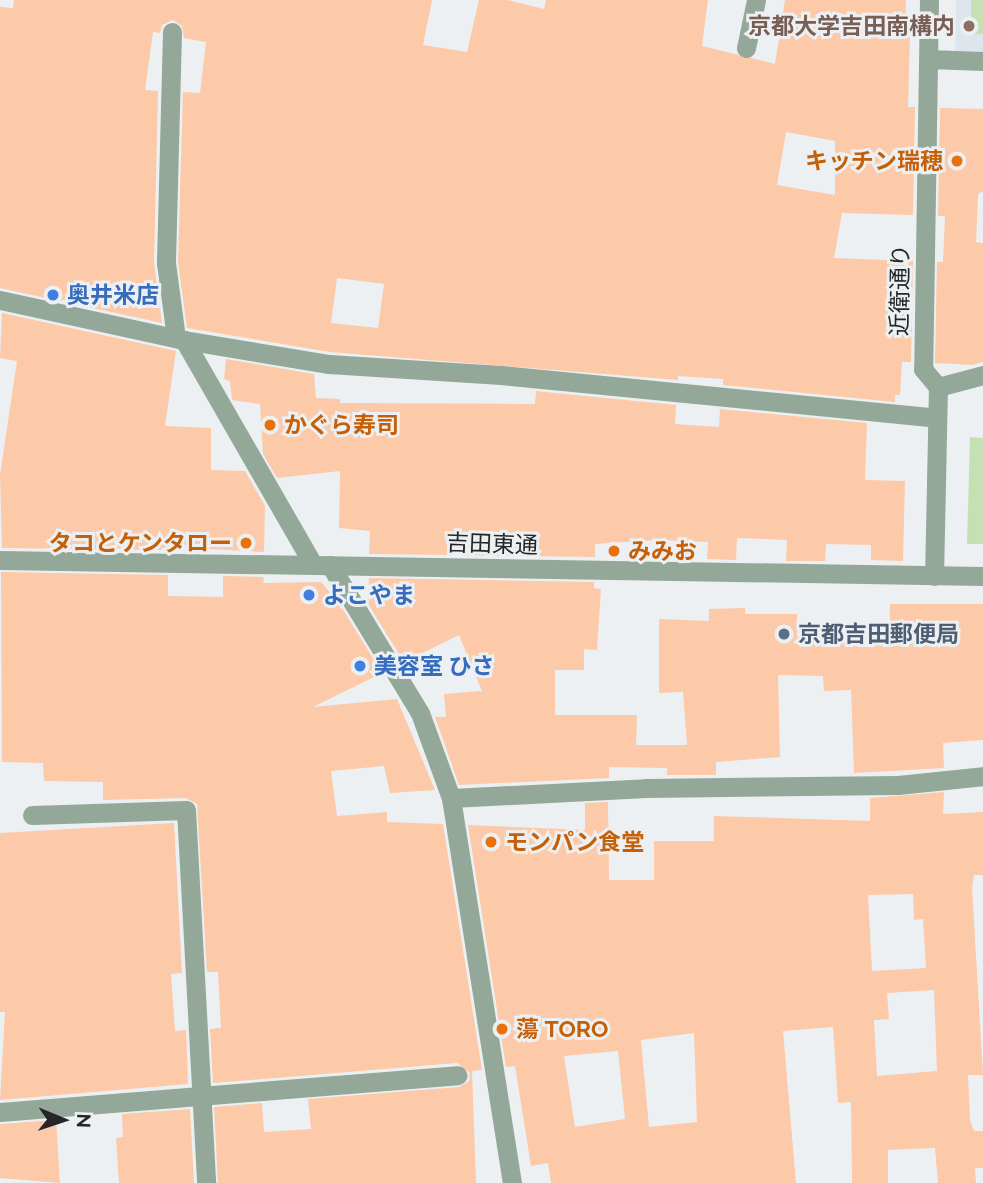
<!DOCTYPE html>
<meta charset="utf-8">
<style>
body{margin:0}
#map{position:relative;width:983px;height:1183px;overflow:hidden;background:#edf0f2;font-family:Raleway,"Noto Sans JP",sans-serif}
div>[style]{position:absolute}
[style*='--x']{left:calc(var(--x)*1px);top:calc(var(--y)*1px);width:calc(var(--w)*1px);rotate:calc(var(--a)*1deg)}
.built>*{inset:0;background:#dde6ed}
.green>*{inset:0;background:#c5e0b3}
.building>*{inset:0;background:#fcc9a9}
.minor>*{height:19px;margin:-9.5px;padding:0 9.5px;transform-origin:9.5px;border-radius:9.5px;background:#93a898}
.tertiary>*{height:19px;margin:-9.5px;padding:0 9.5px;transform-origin:9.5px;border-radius:9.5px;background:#93a898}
.dots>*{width:19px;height:19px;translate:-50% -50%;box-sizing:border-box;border:4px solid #edf0f2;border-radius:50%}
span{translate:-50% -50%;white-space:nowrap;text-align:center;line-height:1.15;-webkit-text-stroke:6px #edf0f2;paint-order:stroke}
.education-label{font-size:23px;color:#785e54;font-weight:700}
.right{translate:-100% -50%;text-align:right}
.food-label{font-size:23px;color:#c56008;font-weight:700}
.left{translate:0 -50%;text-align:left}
.street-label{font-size:23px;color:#252627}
.shop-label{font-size:23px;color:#366cbe;font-weight:700}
.service-label{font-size:23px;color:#4e5e75;font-weight:700}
.north{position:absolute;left:28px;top:1085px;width:70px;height:70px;-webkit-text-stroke:5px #edf0f2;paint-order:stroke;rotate:92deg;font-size:19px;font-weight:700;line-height:28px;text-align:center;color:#252627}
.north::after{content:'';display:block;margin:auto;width:24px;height:32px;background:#252627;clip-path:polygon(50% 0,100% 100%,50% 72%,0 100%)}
</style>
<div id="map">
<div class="built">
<i style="clip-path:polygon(956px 0,983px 0,983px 53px,955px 52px)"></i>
</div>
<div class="green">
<i style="clip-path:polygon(971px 0,983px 0,983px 34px,971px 34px)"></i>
<i style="clip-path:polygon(970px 437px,983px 438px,983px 544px,967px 544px)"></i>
</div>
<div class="building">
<i style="clip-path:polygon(evenodd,14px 0,432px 0,423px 45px,467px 52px,479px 0,507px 0,544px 9px,546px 0,708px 0,702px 46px,775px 64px,785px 0,906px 0,905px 34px,910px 35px,908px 107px,915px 107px,913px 215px,842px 213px,834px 258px,913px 261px,911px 362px,902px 362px,900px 395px,895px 395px,895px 402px,723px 385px,723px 379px,678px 376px,678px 380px,330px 352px,187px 328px,178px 262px,183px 92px,200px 93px,206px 42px,184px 38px,182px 26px,173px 20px,162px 25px,160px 33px,153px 32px,145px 90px,158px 91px,154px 263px,162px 323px,0 288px,0 7px,13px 8px,14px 0,786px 132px,835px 141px,835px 195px,777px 185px,786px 132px,14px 0,337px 278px,384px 284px,378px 328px,331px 323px,337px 278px)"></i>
<i style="clip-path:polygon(940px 108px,983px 109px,983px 191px,978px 194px,976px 242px,983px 243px,983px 362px,973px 365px,935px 363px,937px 262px,943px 262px,945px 216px,938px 216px)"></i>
<i style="clip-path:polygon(2px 313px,176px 351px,165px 426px,211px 428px,211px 470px,245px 471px,265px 506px,264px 552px,169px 547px,169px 550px,2px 548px,0 475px,17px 361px,0 358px)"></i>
<i style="clip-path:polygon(226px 359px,314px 374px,316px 398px,340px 399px,340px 403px,535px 404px,536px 391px,676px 405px,675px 424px,719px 427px,720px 409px,867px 423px,865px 480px,905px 481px,903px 561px,871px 560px,871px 545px,826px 544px,825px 561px,786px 561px,787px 540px,737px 538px,736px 560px,707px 559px,708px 542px,657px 540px,595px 544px,595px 557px,369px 554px,370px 531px,339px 528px,340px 471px,277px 478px,263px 454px,260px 404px,232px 400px,230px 381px,224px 379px)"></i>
<i style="clip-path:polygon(1px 572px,168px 575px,168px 596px,223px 597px,223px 576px,264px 577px,263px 583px,321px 582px,339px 603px,382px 673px,313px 707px,397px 699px,435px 790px,390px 793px,384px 766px,331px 771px,337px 816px,387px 812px,387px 822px,443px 824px,482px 1070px,472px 1071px,476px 1183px,218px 1183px,214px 1107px,262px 1103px,264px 1132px,311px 1129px,308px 1099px,459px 1087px,469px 1081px,470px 1073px,457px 1063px,213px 1083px,210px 1029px,221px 1028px,218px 972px,207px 972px,197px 804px,186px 798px,103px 800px,103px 782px,44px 781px,43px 763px,2px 762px)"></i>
<i style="clip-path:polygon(369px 578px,594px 582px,594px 588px,601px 589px,597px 650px,584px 649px,584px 670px,555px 670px,555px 715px,637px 715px,636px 745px,687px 745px,683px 692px,659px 693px,659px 619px,709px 621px,709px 609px,745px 608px,745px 614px,797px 614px,797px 637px,865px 635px,865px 630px,890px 629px,890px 604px,983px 604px,983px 740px,943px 743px,944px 768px,854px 773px,851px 690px,824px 691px,823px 676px,778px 675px,780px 757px,716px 762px,716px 775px,667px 775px,667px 768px,609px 767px,609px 778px,459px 785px,435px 717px,446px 717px,444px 694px,482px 691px,459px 635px,404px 662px,368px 604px)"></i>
<i style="clip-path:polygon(evenodd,944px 792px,943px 814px,983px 812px,983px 875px,974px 875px,972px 888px,983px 1075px,968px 1075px,970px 1120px,974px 1131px,983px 1131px,983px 1168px,975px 1168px,976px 1183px,938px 1183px,935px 1148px,888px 1150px,888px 1183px,852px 1183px,851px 1102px,838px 1103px,833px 1027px,783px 1031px,796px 1183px,551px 1183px,548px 1163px,531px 1166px,515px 1066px,506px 1067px,468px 825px,585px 830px,585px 803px,608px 802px,609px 880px,654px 880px,654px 841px,714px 841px,714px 816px,870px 821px,870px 798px,944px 792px,913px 894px,914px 920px,923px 919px,926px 968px,872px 971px,868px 895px,913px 894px,944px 792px,934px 990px,937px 1071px,877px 1076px,874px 1020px,889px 1019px,887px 993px,934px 990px,944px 792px,694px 1033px,697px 1122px,649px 1127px,641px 1040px,694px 1033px,944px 792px,618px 1051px,625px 1119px,575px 1127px,564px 1056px,618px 1051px)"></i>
<i style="clip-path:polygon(174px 823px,182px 973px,171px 974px,175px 1031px,186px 1030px,188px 1084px,0 1100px,5px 1012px,0 1012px,0 833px)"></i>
<i style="clip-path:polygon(190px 1109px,194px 1183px,119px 1183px,116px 1138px,123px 1137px,122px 1114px)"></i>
<i style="clip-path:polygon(56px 1120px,60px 1183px,0 1178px,0 1124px)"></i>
</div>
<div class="minor">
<i style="--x:172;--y:32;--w:231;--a:91.5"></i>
<i style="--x:166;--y:263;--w:76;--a:82.4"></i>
<i style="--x:746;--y:48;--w:49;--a:-78.2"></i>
<i style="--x:929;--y:59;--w:54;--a:2.1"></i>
<i style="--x:0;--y:300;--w:188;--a:12.3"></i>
<i style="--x:184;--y:340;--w:147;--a:9.4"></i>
<i style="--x:329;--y:364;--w:172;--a:3.7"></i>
<i style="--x:501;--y:375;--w:438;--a:5.6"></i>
<i style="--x:184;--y:340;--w:257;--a:60.1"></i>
<i style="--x:938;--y:387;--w:47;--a:-14.9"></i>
<i style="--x:0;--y:560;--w:983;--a:0.93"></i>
<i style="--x:330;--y:565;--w:173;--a:58.7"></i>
<i style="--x:420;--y:713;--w:90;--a:70"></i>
<i style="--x:451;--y:798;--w:390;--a:81"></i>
<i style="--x:451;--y:798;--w:195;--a:-2.9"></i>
<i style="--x:646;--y:788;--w:252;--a:-0.7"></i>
<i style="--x:898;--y:785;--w:85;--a:-6"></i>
<i style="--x:32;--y:815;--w:154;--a:-1.9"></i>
<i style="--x:186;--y:810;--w:374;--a:86.9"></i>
<i style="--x:0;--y:1112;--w:459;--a:-4.6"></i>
</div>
<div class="tertiary">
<i style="--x:929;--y:0;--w:369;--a:90.9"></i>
<i style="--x:923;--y:369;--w:23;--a:50"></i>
<i style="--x:938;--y:387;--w:189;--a:91.2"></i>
</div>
<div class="dots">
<i style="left:969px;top:26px;background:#8d6e63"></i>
<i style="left:957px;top:161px;background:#e8710a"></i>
<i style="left:53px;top:295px;background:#3f7fe0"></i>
<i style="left:270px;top:425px;background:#e8710a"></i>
<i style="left:246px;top:543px;background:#e8710a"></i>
<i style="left:614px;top:551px;background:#e8710a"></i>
<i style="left:309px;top:595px;background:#3f7fe0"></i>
<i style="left:784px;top:634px;background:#5c6f8a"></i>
<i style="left:360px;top:666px;background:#3f7fe0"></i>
<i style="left:491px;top:842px;background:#e8710a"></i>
<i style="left:502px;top:1029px;background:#e8710a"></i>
</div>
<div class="education-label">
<span class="right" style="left:955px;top:26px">京都大学吉田南構内</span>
</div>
<div class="food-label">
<span class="right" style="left:943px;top:161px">キッチン瑞穂</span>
<span class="left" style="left:284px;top:425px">かぐら寿司</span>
<span class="right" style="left:232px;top:543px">タコとケンタロー</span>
<span class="left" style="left:628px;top:551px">みみお</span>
<span class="left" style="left:505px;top:842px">モンパン食堂</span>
<span class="left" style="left:516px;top:1029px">蕩 TORO</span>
</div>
<div class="street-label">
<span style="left:900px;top:290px;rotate:-89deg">近衛通り</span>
<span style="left:492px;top:544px;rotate:2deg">吉田東通</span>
</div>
<div class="shop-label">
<span class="left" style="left:67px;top:295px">奥井米店</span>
<span class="left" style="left:323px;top:595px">よこやま</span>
<span class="left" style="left:374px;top:666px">美容室 ひさ</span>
</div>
<div class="service-label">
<span class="left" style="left:798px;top:634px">京都吉田郵便局</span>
</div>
<div class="north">N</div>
</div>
